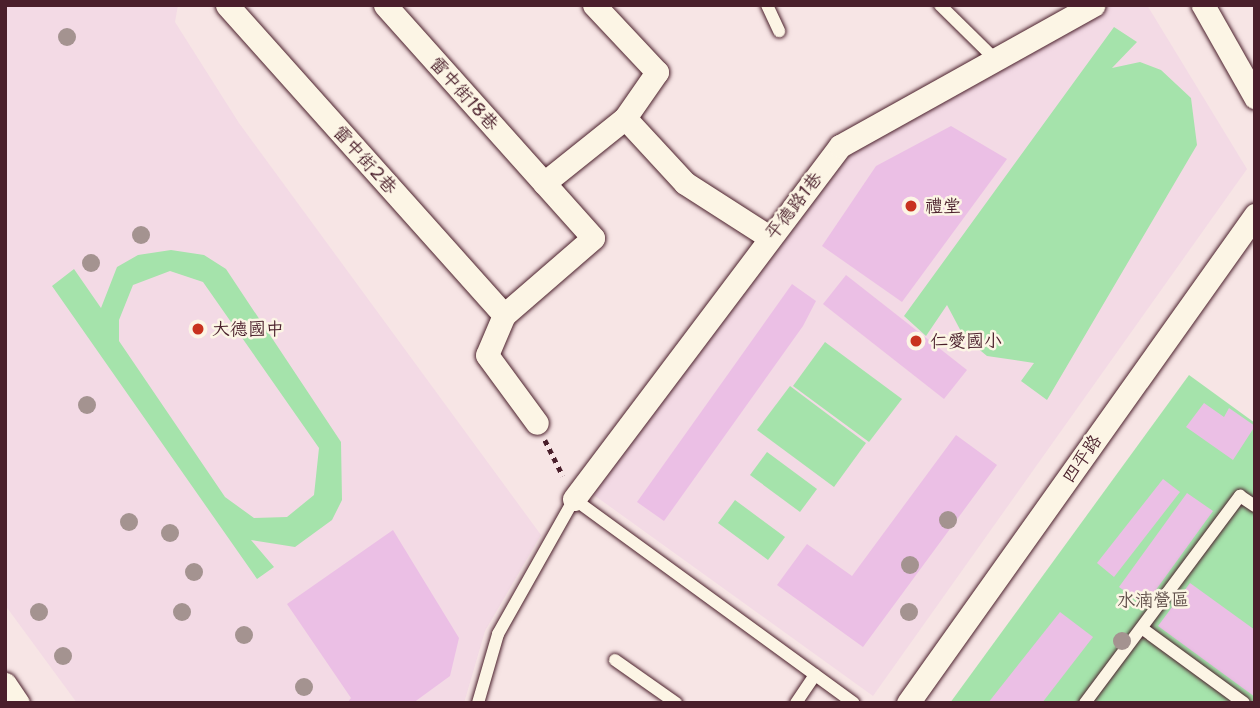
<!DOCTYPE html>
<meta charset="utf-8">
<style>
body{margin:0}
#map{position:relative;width:1260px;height:708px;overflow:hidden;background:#f7e5e5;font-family:"Shantell Sans","LXGW WenKai TC",sans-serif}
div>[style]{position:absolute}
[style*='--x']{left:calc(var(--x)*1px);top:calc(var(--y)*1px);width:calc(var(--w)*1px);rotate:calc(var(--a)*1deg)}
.built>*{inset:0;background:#f3dae5}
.green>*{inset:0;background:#a5e3ab}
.building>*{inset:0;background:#ebbfe5}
.path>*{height:4.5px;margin-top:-2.25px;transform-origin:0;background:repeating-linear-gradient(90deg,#4a1f2b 0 5px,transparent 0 10px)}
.roads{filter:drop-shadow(0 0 2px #4a1f2b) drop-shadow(0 0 2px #4a1f2b)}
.service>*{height:12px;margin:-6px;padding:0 6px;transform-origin:6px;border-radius:6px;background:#fcf5e5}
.minor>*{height:23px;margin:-11.5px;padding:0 11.5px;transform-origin:11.5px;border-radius:11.5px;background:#fcf5e5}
.trees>*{width:18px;height:18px;margin:-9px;border-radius:50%;background:#a49390}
.dots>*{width:19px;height:19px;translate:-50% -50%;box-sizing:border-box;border:4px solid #fcf5e5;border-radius:50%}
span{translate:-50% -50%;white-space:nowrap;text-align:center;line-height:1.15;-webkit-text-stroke:5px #fcf5e5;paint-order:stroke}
.street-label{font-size:18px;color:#4a1f2b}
.poi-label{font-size:18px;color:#4a1f2b}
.left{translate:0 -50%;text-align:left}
.park-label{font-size:18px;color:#61504b}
.frame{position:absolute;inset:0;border:7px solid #4a1f2b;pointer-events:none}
</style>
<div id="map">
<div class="built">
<i style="clip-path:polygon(5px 5px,178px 5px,175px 22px,239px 123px,541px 535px,485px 631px,464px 703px,77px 703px,5px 605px)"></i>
<i style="clip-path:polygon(1111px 5px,1147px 5px,1247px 169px,873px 696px,591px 493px,849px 155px)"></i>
</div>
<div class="green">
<i style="clip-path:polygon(1114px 27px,1137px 42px,1112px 68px,1140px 62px,1161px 70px,1191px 98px,1197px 145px,1047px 400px,1021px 381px,1034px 363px,987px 356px,964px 337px,947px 305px,926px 336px,904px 316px)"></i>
<i style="clip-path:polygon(evenodd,171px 250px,204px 255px,226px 269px,341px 442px,342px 500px,332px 520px,295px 547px,251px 540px,274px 567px,257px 579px,52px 286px,74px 269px,101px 308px,117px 267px,138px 255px,171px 250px,170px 271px,203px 282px,319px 448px,314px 495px,287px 517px,254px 518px,225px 497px,119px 341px,119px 320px,133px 285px,170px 271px)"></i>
<i style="clip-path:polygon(825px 342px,902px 399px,869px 442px,793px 386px)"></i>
<i style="clip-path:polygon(1189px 375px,1255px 423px,1255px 703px,950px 703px)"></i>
<i style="clip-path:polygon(790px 386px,866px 443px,834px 487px,757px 430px)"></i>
<i style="clip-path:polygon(767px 452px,817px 489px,800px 512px,750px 475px)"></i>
<i style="clip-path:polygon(735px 500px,785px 537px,768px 560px,718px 523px)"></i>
</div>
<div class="building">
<i style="clip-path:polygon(951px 126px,1007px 159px,902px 302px,822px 246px,876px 166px)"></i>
<i style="clip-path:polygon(846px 275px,967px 370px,944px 399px,823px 304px)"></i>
<i style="clip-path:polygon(792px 284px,816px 301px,803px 326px,664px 521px,637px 502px)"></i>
<i style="clip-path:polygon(1204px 403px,1224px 417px,1229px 408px,1255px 426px,1233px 460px,1186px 427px)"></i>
<i style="clip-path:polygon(956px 435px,997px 465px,863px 647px,777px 585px,807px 544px,852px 576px)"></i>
<i style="clip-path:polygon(1163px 479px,1180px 492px,1114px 577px,1097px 563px)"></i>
<i style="clip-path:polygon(1187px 493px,1213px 511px,1145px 605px,1119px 587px)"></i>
<i style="clip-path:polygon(393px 530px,459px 638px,450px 676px,413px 703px,347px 703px,351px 698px,287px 604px)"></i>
<i style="clip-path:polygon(1190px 583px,1255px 630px,1255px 697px,1158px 626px)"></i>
<i style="clip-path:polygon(1060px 612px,1093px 637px,1042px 703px,988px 703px)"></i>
</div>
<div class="path">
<i style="--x:545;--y:440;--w:40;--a:63.4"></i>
</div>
<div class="roads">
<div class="service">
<i style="--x:767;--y:5;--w:29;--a:65"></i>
<i style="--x:940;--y:5;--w:77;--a:44.5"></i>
<i style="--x:1143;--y:629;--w:125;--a:36.2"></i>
<i style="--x:615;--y:660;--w:75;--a:35.2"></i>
<i style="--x:478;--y:703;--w:72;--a:-73.8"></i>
<i style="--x:498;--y:634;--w:155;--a:-60.6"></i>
<i style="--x:574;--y:499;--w:346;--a:36.1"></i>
<i style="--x:796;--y:703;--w:34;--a:-56"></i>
<i style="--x:1085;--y:703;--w:259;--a:-53.2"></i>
<i style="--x:1240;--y:496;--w:18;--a:34"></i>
</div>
<div class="minor">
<i style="--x:227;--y:5;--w:416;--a:48.2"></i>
<i style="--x:504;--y:315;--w:43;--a:113"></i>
<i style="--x:487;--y:355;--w:84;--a:53.7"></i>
<i style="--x:385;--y:5;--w:312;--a:48.2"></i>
<i style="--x:593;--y:238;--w:118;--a:139.1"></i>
<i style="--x:1203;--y:5;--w:106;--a:60.5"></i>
<i style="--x:625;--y:118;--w:88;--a:47.3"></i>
<i style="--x:685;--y:183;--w:100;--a:32.7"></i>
<i style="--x:544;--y:183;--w:104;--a:-38.7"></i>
<i style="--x:625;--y:118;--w:56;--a:-55.2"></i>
<i style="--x:657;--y:72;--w:92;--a:-133.2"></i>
<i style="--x:574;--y:499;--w:442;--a:-53"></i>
<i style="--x:840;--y:146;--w:290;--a:-29.1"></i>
<i style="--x:5;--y:684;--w:23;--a:56"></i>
<i style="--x:908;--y:703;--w:599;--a:-54.58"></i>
</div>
</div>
<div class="trees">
<i style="left:67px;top:37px"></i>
<i style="left:141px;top:235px"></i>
<i style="left:91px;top:263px"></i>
<i style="left:87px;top:405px"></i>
<i style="left:948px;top:520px"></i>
<i style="left:129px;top:522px"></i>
<i style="left:170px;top:533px"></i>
<i style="left:910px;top:565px"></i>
<i style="left:194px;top:572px"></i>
<i style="left:39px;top:612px"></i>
<i style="left:182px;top:612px"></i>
<i style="left:909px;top:612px"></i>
<i style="left:244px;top:635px"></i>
<i style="left:1122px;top:641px"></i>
<i style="left:63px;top:656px"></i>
<i style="left:304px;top:687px"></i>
</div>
<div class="dots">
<i style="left:911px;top:206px;background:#c8321e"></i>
<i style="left:198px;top:329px;background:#c8321e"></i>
<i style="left:916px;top:341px;background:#c8321e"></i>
</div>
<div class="street-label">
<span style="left:464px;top:94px;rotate:48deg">雷中街18巷</span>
<span style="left:365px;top:160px;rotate:48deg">雷中街2巷</span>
<span style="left:794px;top:206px;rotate:-52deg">平德路1巷</span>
<span style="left:1082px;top:459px;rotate:-55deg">四平路</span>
</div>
<div class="poi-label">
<span class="left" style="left:925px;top:206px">禮堂</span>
<span class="left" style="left:212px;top:329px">大德國中</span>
<span class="left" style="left:930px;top:341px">仁愛國小</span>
</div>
<div class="park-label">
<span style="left:1153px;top:600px">水湳營區</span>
</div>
<div class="frame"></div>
</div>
